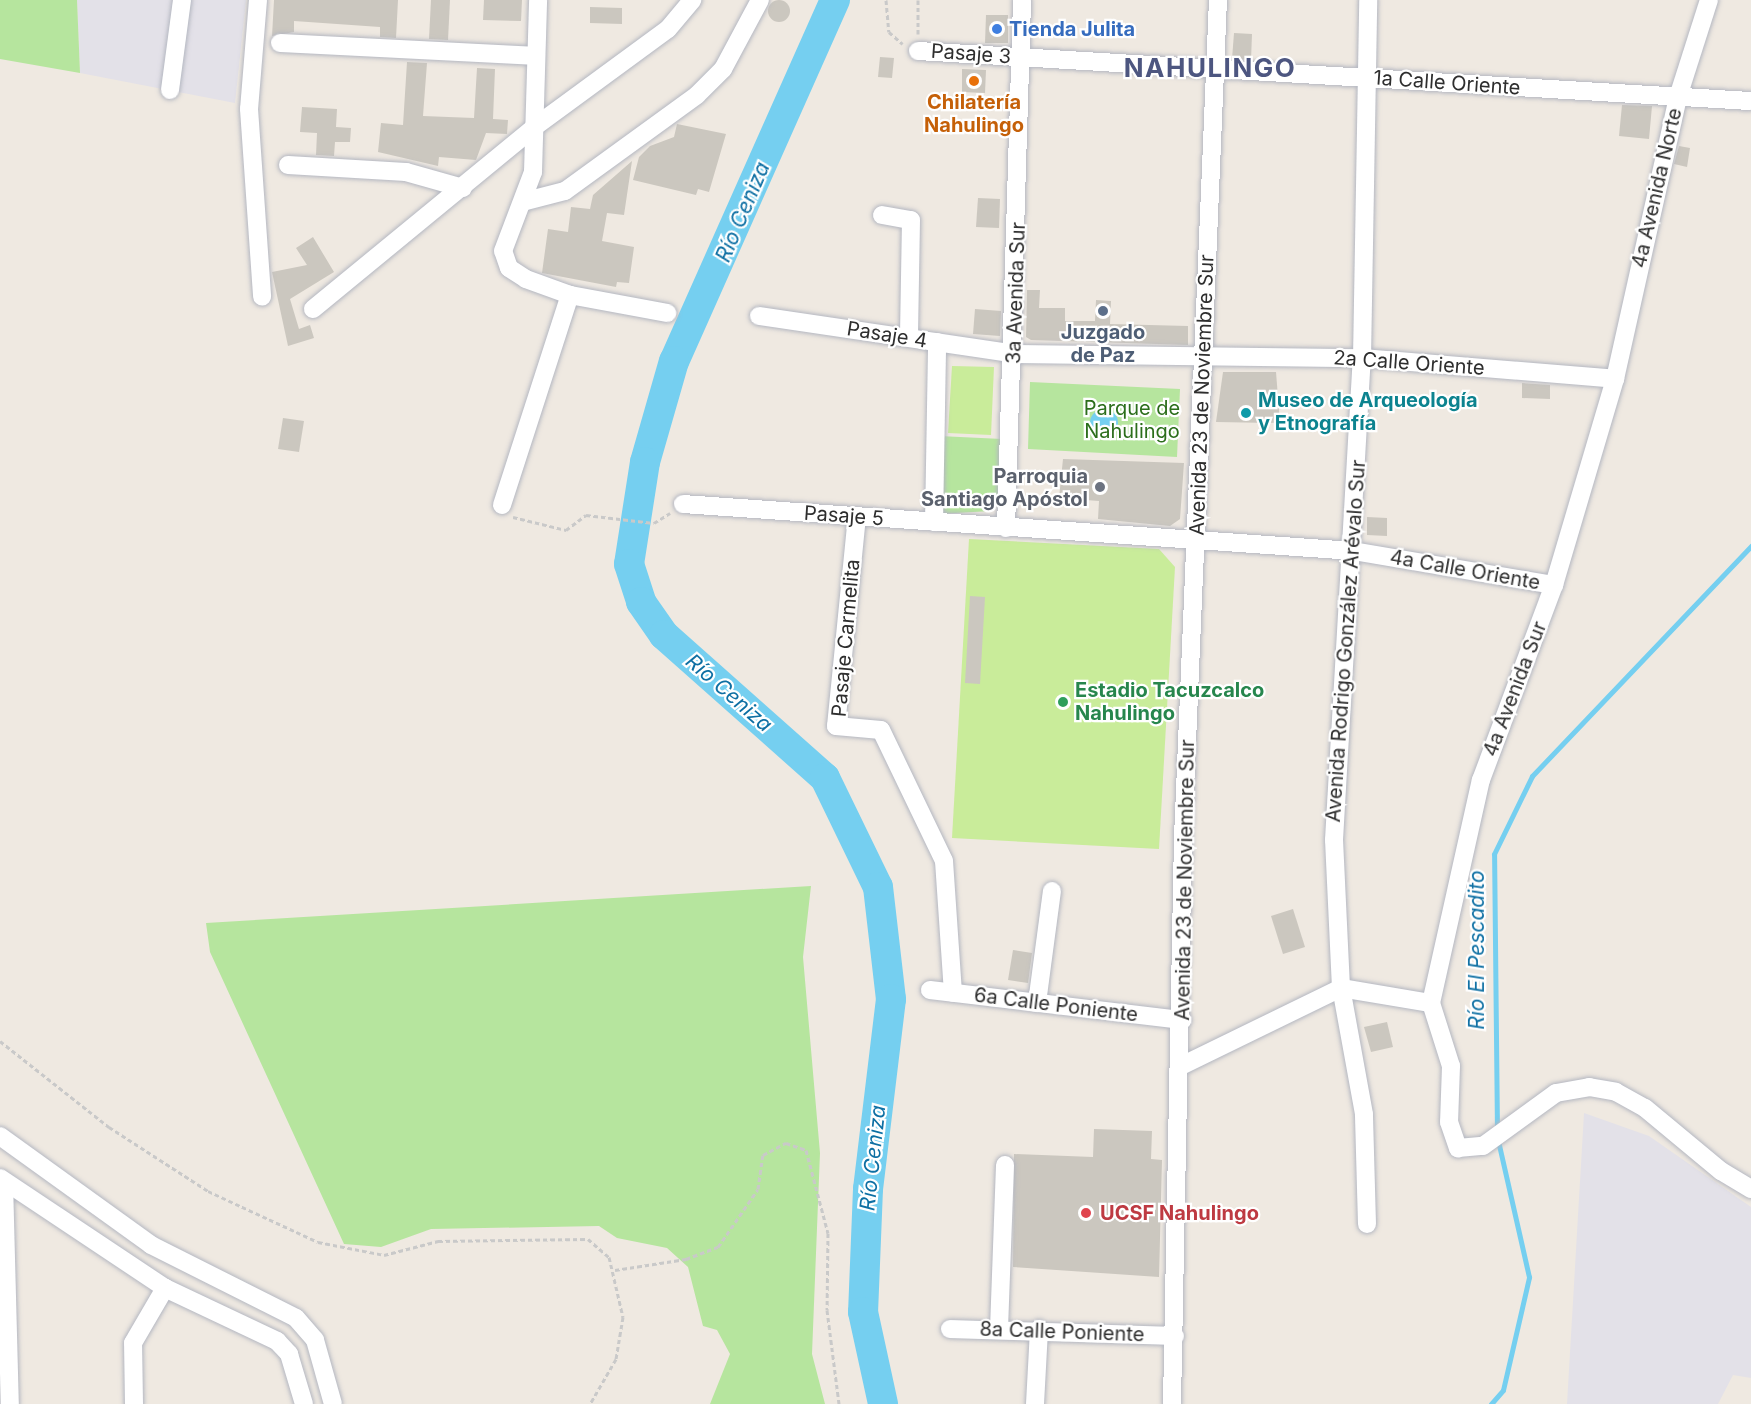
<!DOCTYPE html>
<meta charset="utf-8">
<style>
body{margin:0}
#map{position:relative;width:1751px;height:1404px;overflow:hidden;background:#efe9e1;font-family:Inter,sans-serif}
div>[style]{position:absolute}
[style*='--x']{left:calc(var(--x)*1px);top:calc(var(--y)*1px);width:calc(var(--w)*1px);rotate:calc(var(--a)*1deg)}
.industrial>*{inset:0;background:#e3e1e8}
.green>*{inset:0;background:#b6e59e}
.pitch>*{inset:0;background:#c9ec9a}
.water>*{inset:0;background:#75cff0}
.round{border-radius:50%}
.stream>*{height:5px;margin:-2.5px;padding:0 2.5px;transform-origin:2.5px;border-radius:2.5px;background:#75cff0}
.river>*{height:30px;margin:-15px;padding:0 15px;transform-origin:15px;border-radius:15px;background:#75cff0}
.building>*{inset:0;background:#cbc7bf}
.path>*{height:3px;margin-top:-1.5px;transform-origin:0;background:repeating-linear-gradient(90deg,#c9c9c9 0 4.5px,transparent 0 7.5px)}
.roads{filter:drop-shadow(0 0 2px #b4b7c1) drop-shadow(0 0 2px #b4b7c1)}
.minor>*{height:18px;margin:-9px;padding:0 9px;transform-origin:9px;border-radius:9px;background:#fff}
.dots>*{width:16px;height:16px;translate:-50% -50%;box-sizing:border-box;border:3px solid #fff;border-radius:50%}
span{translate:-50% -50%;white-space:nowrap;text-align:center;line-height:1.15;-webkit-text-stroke:4.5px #fff;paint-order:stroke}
.shop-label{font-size:20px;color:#366cbe;font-weight:700}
.left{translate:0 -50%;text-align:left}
.street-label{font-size:20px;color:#2e2e2e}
.food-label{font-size:20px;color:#c56008;font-weight:700}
.service-label{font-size:20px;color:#4e5e75;font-weight:700}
.culture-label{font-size:20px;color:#0d838f;font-weight:700}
.park-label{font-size:20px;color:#2c6e1b}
.worship-label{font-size:20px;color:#5b616d;font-weight:700}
.right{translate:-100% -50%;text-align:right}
.leisure-label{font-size:20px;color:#27864d;font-weight:700}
.health-label{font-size:20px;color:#be3a42;font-weight:700}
.water-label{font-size:21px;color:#0d6fa3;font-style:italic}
.district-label{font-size:26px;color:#4d5680;font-weight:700;letter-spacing:1.5px}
</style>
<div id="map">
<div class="industrial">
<i style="clip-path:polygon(77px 0,246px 0,235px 103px,80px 73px)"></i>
<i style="clip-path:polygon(1584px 1113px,1649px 1136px,1751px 1207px,1751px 1378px,1733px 1375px,1718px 1404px,1567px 1404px)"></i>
</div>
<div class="green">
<i style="clip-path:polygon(0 0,77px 0,80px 73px,0 59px)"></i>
<i style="clip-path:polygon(1030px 382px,1180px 389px,1177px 457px,1028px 449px)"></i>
<i style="clip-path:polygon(939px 436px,1002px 439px,999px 502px,992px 511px,937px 514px)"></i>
<i style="clip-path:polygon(811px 886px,803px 957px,820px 1153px,812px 1354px,825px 1404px,710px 1404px,730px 1354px,717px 1330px,703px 1326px,688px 1267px,667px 1248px,617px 1238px,599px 1226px,431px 1229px,381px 1247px,344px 1244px,210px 952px,206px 923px)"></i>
</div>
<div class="pitch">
<i style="clip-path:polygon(952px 366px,994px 367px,991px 435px,948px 433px)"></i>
<i style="clip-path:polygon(969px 539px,1159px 549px,1175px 567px,1159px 849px,952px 838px)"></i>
</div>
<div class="water">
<i class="round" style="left:1090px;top:409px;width:28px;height:28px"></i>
</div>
<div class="stream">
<i style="--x:1497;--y:1132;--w:278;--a:-90.6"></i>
<i style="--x:1494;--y:854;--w:87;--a:-64"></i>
<i style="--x:1532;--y:776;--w:318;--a:-46.4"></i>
<i style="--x:1491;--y:1404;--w:18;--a:-49"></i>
<i style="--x:1503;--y:1390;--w:116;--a:-77"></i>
<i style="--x:1529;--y:1277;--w:139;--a:-102.8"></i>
</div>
<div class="river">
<i style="--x:835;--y:0;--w:395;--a:114"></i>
<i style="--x:674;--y:361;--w:105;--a:106"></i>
<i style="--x:645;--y:462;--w:103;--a:98.9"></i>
<i style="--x:629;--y:564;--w:40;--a:72"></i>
<i style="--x:641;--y:602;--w:40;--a:55.1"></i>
<i style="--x:664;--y:635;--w:215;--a:41.6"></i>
<i style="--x:825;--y:778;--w:121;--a:64.1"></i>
<i style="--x:878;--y:887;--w:113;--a:83.4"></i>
<i style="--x:891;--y:999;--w:191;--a:96.9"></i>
<i style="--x:868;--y:1189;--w:123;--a:92.3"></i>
<i style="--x:863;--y:1312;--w:94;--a:77.7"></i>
</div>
<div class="building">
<i style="clip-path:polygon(274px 0,398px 0,396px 38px,380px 37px,380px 27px,294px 21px,294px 32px,272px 36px)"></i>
<i style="clip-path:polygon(431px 0,450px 0,448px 40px,429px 39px)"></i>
<i style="clip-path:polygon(484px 0,522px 0,521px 21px,483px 20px)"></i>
<i class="round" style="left:768px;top:0;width:22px;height:22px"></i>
<i style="clip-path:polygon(590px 7px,622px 8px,622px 24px,590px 23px)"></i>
<i style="clip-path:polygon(986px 15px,1008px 15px,1008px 43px,985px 43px)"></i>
<i style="clip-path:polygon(1234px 33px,1252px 34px,1251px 60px,1232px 59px)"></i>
<i style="clip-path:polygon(880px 57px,894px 58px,892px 78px,878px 77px)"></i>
<i style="clip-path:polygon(407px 62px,427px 63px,423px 116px,474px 118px,477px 68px,495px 69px,493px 119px,508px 120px,507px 134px,486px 133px,476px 160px,439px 157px,438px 166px,378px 152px,381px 123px,403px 125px)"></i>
<i style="clip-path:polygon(962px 69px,986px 70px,985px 93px,962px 92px)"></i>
<i style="clip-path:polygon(1622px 105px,1652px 106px,1649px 139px,1619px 136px)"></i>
<i style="clip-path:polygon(302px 107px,337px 109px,336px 127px,351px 128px,350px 142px,335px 142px,334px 156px,316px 155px,317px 133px,300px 132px)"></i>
<i style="clip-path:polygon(677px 124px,726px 134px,709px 192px,698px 189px,696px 195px,633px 180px,639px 157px,650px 146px,674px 137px)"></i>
<i style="clip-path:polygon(1679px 146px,1690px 148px,1687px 167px,1674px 164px)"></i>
<i style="clip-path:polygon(632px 161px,624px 215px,607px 213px,602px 241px,634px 247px,629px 283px,617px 282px,616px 287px,542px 273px,548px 229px,568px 232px,571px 207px,590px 209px,593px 195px)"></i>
<i style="clip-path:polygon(978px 198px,1000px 199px,999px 228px,976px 227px)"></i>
<i style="clip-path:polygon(313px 237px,334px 272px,290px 299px,299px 329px,310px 325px,314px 338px,288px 346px,272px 272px,307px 265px,296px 248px)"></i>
<i style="clip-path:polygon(1027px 290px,1040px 290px,1039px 308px,1065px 308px,1065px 321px,1095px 321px,1096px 300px,1111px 301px,1110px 324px,1188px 326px,1188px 345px,1031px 340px,1026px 337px)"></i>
<i style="clip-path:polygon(975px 309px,1001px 311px,1000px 336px,973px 334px)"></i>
<i style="clip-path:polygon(1223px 372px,1276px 372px,1280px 423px,1216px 422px)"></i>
<i style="clip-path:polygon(1522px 383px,1550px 385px,1550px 399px,1522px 398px)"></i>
<i style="clip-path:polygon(283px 418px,304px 421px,299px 452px,278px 449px)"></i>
<i style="clip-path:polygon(1063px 459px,1184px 463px,1180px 519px,1170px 526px,1098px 519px,1099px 501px,1059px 498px)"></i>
<i style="clip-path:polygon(1367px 517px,1387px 518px,1387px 536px,1367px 535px)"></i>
<i style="clip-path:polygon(970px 596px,985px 597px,980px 684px,965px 683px)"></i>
<i style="clip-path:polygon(1293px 909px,1305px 947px,1283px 954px,1271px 916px)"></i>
<i style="clip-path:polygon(1013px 950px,1032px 953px,1028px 983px,1008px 980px)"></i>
<i style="clip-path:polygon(1387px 1022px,1393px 1047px,1371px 1052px,1364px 1027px)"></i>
<i style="clip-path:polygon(1094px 1129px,1152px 1131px,1151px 1159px,1162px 1160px,1159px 1277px,1013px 1267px,1014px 1154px,1093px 1157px)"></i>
</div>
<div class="path">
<i style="--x:886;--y:0;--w:32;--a:85"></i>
<i style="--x:889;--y:32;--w:18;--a:41"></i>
<i style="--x:918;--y:0;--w:34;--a:90"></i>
<i style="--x:513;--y:517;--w:55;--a:13.8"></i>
<i style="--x:566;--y:530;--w:25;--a:-37"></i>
<i style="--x:586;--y:515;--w:68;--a:6.7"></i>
<i style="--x:654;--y:523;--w:19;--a:-32"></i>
<i style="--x:0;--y:1041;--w:139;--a:38.3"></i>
<i style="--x:109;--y:1127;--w:118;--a:32.9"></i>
<i style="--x:208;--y:1191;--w:121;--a:24.9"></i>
<i style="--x:318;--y:1242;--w:67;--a:11.1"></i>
<i style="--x:384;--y:1255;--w:56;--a:-14.5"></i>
<i style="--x:438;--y:1241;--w:150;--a:-0.8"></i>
<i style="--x:588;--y:1239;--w:28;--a:41"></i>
<i style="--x:609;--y:1257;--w:62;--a:76.9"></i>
<i style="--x:623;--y:1317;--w:43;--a:99.5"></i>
<i style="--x:616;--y:1359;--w:52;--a:120"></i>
<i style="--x:615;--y:1270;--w:72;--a:-8.8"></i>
<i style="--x:686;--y:1259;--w:34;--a:-21"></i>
<i style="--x:718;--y:1247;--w:70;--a:-55.4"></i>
<i style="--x:758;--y:1189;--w:34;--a:-82"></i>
<i style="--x:763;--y:1155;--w:26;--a:-28"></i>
<i style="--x:786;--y:1143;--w:21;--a:19"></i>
<i style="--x:806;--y:1150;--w:86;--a:75.2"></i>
<i style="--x:828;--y:1233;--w:77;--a:90.7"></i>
<i style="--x:827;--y:1310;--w:95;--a:82.7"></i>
</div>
<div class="roads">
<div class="minor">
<i style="--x:258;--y:0;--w:109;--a:94.7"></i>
<i style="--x:249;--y:109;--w:188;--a:86"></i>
<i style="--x:280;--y:43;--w:254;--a:2.9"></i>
<i style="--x:918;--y:51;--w:834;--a:3.44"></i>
<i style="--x:170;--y:90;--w:91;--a:-82.4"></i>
<i style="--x:288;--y:165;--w:118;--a:3.4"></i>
<i style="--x:406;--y:172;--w:59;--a:15.7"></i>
<i style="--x:526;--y:201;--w:40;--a:-14.4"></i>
<i style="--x:565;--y:191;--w:163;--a:-36"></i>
<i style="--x:697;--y:95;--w:37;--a:-45"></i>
<i style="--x:723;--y:69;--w:78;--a:-61.8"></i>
<i style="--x:882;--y:215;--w:29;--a:10"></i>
<i style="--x:911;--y:220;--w:118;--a:91"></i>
<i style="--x:570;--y:295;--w:99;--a:10.5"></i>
<i style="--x:313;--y:309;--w:285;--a:-39.4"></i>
<i style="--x:533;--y:128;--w:167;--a:-36.3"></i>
<i style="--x:668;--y:29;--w:38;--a:-50"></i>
<i style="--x:759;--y:316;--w:259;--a:8.4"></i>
<i style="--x:1015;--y:354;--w:347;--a:0.7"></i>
<i style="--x:1362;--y:358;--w:254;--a:4.7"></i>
<i style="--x:683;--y:504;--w:672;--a:4.01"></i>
<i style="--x:1353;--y:551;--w:204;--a:9.6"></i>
<i style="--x:502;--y:505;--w:221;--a:-72.1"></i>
<i style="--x:570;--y:295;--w:47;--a:-160"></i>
<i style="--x:526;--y:279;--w:20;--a:-147"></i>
<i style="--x:509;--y:268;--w:18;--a:-109"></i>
<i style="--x:503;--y:251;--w:85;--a:-69.2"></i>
<i style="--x:533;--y:172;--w:172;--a:-88.3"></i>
<i style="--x:857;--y:516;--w:211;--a:95.7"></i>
<i style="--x:836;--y:726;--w:45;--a:5.1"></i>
<i style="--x:881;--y:730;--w:145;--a:64.3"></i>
<i style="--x:944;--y:861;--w:132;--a:86.1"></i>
<i style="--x:934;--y:522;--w:180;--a:-89"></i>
<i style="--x:1006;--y:528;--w:528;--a:-88.26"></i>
<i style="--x:1341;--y:988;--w:91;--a:9.5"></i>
<i style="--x:930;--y:990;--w:254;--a:6.8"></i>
<i style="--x:1037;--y:1003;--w:113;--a:-82.4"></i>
<i style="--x:1431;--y:1003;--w:229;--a:-77.4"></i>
<i style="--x:1481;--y:780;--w:208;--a:-69.5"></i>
<i style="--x:1554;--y:585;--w:215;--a:-73.5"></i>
<i style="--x:1615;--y:379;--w:289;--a:-77.4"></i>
<i style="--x:1678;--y:97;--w:102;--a:-72.3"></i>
<i style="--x:1431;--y:1003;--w:66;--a:72.4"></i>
<i style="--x:1451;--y:1066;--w:56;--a:92"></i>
<i style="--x:1449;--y:1122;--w:28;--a:71"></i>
<i style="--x:1458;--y:1148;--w:25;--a:-5"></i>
<i style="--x:1483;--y:1146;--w:90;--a:-36"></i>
<i style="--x:1556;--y:1093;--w:34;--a:-10"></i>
<i style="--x:1589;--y:1087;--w:27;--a:10"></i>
<i style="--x:1616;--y:1092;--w:33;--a:29"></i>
<i style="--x:1645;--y:1108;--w:99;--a:39.7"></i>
<i style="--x:1721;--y:1171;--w:35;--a:31"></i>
<i style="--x:1181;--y:1066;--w:178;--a:-26"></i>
<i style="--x:0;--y:1136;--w:186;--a:35.8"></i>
<i style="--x:151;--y:1245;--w:162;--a:26.7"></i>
<i style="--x:296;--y:1318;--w:29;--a:49"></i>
<i style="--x:315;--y:1340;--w:66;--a:74.3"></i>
<i style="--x:0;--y:1178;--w:198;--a:33.7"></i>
<i style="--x:165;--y:1288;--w:124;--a:25.3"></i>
<i style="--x:277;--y:1341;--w:18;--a:47"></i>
<i style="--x:289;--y:1354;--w:52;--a:73.3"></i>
<i style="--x:4;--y:1182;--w:222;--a:88.5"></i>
<i style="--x:1367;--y:1224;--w:110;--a:-91.6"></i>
<i style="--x:1364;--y:1114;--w:128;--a:-100.3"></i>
<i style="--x:1341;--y:988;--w:148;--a:-92.7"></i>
<i style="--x:1334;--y:840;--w:483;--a:-86.7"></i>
<i style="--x:1362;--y:358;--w:358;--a:-89"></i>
<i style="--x:950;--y:1329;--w:225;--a:1.8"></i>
<i style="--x:999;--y:1329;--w:164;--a:-87.9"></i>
<i style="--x:134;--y:1404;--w:61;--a:-90.9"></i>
<i style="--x:133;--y:1343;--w:64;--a:-59.8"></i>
<i style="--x:1035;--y:1404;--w:75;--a:-86.9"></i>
<i style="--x:1172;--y:1404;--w:566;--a:-88.89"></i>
<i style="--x:1183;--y:838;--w:839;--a:-87.61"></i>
</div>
</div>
<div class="dots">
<i style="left:997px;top:29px;background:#3f7fe0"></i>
<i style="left:974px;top:81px;background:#e8710a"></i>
<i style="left:1103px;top:311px;background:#5c6f8a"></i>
<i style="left:1246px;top:413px;background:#0f9aa8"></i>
<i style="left:1100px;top:487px;background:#6b7280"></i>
<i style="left:1063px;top:702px;background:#2e9e5b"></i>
<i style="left:1086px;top:1213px;background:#e0444e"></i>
</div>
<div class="shop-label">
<span class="left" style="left:1009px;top:29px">Tienda Julita</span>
</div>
<div class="street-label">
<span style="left:971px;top:54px;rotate:4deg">Pasaje 3</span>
<span style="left:1447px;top:83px;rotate:4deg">1a Calle Oriente</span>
<span style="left:1657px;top:188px;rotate:-77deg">4a Avenida Norte</span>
<span style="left:1016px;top:293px;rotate:-88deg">3a Avenida Sur</span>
<span style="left:887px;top:335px;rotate:9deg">Pasaje 4</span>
<span style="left:1409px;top:363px;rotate:4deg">2a Calle Oriente</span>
<span style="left:1202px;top:395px;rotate:-88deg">Avenida 23 de Noviembre Sur</span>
<span style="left:844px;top:516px;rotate:4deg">Pasaje 5</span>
<span style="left:1465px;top:570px;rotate:10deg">4a Calle Oriente</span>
<span style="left:846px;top:638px;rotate:-85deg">Pasaje Carmelita</span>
<span style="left:1346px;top:641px;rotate:-86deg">Avenida Rodrigo González Arévalo Sur</span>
<span style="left:1515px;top:689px;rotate:-69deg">4a Avenida Sur</span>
<span style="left:1185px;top:880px;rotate:-89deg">Avenida 23 de Noviembre Sur</span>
<span style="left:1056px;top:1005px;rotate:7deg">6a Calle Poniente</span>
<span style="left:1062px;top:1332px;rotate:2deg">8a Calle Poniente</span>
</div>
<div class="food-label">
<span style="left:974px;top:114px">Chilatería<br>Nahulingo</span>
</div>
<div class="service-label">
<span style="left:1103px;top:344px">Juzgado<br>de Paz</span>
</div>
<div class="culture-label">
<span class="left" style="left:1258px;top:412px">Museo de Arqueología<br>y Etnografía</span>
</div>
<div class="park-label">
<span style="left:1132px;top:420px">Parque de<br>Nahulingo</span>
</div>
<div class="worship-label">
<span class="right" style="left:1088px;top:488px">Parroquia<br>Santiago Apóstol</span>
</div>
<div class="leisure-label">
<span class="left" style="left:1075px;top:702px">Estadio Tacuzcalco<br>Nahulingo</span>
</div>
<div class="health-label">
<span class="left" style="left:1100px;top:1213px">UCSF Nahulingo</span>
</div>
<div class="water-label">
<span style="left:743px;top:212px;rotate:-67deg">Río Ceniza</span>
<span style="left:729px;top:693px;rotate:41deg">Río Ceniza</span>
<span style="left:1477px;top:950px;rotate:-90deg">Río El Pescadito</span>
<span style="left:873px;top:1158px;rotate:-84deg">Río Ceniza</span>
</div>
<div class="district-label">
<span style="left:1210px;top:68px">NAHULINGO</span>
</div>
</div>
